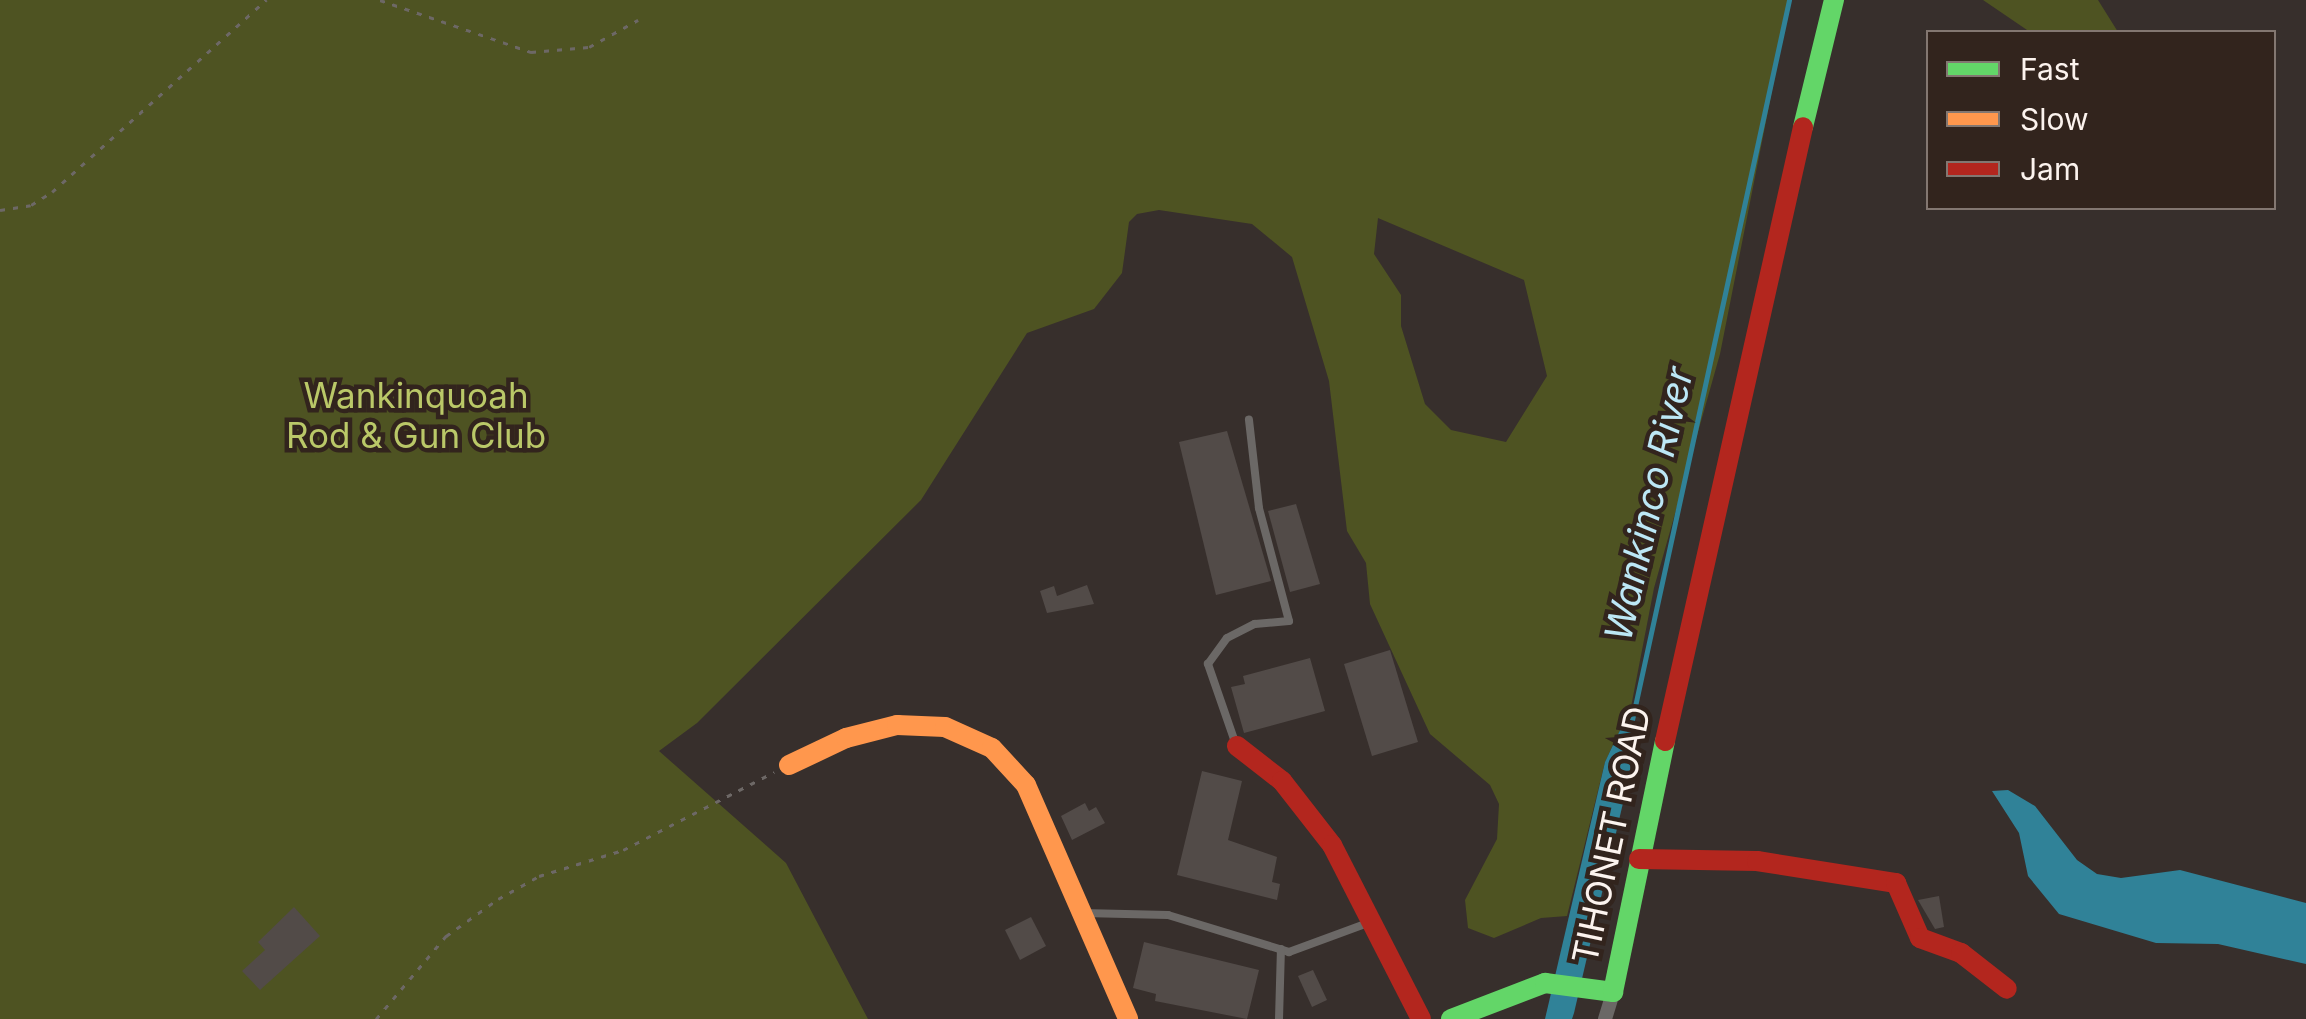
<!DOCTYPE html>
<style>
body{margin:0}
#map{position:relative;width:2306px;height:1019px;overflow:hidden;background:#372f2c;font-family:Inter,sans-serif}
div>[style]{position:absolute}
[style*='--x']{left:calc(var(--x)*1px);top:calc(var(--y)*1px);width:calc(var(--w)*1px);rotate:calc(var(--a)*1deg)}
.green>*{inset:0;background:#4e5322}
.water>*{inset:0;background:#308298}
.stream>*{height:5px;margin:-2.5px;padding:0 2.5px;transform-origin:2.5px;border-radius:2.5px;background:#308298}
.building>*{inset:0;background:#524b48}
.path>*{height:2.5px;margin-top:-1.25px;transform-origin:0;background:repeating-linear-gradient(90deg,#6d6866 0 5px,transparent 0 13px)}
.lane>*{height:8px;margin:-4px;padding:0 4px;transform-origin:4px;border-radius:4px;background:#6b6866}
.street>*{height:14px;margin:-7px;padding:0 7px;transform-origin:7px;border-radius:7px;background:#6b6866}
.fast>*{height:20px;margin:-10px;padding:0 10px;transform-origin:10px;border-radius:10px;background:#63d668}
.slow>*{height:20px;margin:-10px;padding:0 10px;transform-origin:10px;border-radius:10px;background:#ff974d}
.jam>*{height:20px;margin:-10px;padding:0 10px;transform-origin:10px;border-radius:10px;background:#b3261e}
span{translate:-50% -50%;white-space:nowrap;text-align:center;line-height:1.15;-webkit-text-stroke:9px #32241d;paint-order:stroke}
.park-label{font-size:35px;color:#bac868}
.street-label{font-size:35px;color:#fcf3ee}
.water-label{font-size:38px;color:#bce7f5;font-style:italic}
.legend{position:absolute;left:1926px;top:30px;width:350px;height:180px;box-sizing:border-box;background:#32241d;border:2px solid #837771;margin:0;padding:12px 18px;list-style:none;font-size:30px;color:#fcf3ee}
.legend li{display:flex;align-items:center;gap:20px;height:50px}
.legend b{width:50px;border:2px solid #837771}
</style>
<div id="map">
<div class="green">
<i style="clip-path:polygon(evenodd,0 0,1790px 0,1720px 354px,1654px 588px,1631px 707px,1605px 762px,1567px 916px,1541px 918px,1494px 938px,1468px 928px,1465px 900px,1497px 839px,1499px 804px,1490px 785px,1430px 734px,1370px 604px,1366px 563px,1347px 531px,1329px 381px,1292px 257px,1252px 224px,1159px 210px,1137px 214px,1129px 222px,1122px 273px,1094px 309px,1027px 333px,921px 500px,697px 723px,659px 751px,786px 863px,868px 1019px,0 1019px,0 0,1378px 218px,1524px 280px,1547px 376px,1506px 442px,1451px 430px,1425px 404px,1401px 326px,1401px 295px,1374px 254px,1378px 218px)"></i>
<i style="clip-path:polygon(1983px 0,2098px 0,2118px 32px,2030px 32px)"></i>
</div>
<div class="water">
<i style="clip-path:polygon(1631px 707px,1630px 773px,1574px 1013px,1572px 1019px,1545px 1019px,1605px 762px)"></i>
<i style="clip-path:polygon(2008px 790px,2035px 806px,2077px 860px,2097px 874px,2121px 878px,2180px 870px,2306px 903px,2306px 964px,2218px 944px,2156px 943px,2059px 914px,2028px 876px,2019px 833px,1992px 791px)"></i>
</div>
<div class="stream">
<i style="--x:1632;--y:720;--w:737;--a:-77.7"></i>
</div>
<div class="building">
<i style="clip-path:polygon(1227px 431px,1271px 581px,1216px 595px,1179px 442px)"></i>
<i style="clip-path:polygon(1296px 504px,1320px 584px,1290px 592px,1268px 511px)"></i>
<i style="clip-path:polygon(1087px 585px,1094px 604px,1047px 613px,1040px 591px,1054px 586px,1057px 596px)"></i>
<i style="clip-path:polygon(1390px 650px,1418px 742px,1372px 756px,1344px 664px)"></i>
<i style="clip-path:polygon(1310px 658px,1325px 711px,1244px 733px,1231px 687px,1245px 684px,1243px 676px)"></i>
<i style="clip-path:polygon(1202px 771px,1242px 781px,1228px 840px,1277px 857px,1272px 882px,1280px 884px,1277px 900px,1177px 875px)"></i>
<i style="clip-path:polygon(1085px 803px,1089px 811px,1096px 807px,1105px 823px,1072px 840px,1061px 816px)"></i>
<i style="clip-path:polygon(1939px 896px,1944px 927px,1935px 929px,1918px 900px)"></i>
<i style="clip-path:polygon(294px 907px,320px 936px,260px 990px,242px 971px,265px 950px,258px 942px)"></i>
<i style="clip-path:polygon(1031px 917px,1046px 946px,1020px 960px,1005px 930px)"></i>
<i style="clip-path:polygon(1144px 942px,1259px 970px,1247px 1019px,1155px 1001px,1156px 994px,1133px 988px)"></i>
<i style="clip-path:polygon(1313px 970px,1327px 1000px,1312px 1007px,1298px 976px)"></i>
</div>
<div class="path">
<i style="--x:380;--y:0;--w:160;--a:19"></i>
<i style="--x:531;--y:52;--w:58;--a:-4.9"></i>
<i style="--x:589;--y:47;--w:56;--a:-28.9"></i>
<i style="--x:0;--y:210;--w:31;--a:-9"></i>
<i style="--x:31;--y:205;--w:25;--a:-32"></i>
<i style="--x:52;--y:192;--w:288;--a:-41.9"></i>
<i style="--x:376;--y:1019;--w:109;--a:-49.9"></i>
<i style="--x:446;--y:936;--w:64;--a:-35.4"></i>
<i style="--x:498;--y:899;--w:47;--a:-29.3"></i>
<i style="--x:539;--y:876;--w:88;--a:-17.2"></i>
<i style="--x:623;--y:850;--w:170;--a:-27.3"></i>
</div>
<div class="lane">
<i style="--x:1235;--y:742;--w:83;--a:-109.1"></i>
<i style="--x:1208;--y:664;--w:32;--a:-54"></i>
<i style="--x:1227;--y:638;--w:31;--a:-27"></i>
<i style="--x:1255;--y:624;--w:34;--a:-5"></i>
<i style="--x:1289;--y:621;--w:117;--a:-104.9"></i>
<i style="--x:1259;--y:508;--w:89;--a:-96.5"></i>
<i style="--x:1083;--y:913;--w:85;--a:1.3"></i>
<i style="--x:1168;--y:915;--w:127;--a:17"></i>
<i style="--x:1289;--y:952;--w:84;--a:-20.2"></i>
<i style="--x:1279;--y:1019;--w:70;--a:-88.4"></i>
</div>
<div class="street">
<i style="--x:1605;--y:1019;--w:28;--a:-73"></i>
</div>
<div class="fast">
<i style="--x:1803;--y:127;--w:131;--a:-76.3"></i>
<i style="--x:1451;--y:1019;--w:101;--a:-21"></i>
<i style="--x:1545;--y:983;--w:69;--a:7.5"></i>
<i style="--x:1613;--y:992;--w:256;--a:-78.3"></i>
</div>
<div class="slow">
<i style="--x:789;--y:765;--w:63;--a:-25.3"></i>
<i style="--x:846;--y:738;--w:53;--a:-14.3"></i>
<i style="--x:897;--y:725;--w:48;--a:2.4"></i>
<i style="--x:945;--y:727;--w:51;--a:24.1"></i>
<i style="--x:992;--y:748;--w:50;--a:47.4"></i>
<i style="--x:1026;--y:785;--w:255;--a:66.4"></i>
</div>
<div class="jam">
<i style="--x:1665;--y:741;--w:629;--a:-77.33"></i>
<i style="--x:1237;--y:746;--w:57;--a:37.9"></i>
<i style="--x:1282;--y:781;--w:81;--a:52"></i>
<i style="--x:1332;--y:845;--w:195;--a:62.9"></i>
<i style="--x:1639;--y:859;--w:118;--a:1"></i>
<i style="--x:1757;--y:861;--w:141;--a:9"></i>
<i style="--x:1896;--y:883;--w:60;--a:66.4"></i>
<i style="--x:1920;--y:938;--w:44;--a:20.1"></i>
<i style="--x:1961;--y:953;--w:58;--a:38"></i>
</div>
<div class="park-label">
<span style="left:416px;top:415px">Wankinquoah<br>Rod &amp; Gun Club</span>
</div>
<div class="street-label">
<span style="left:1611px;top:835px;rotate:-78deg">TIHONET ROAD</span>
</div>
<div class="water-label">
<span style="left:1649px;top:504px;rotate:-77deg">Wankinco River</span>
</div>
<ul class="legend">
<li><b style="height:12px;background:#63d668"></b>Fast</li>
<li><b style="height:12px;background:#ff974d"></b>Slow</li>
<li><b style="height:12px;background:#b3261e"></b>Jam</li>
</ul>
</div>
